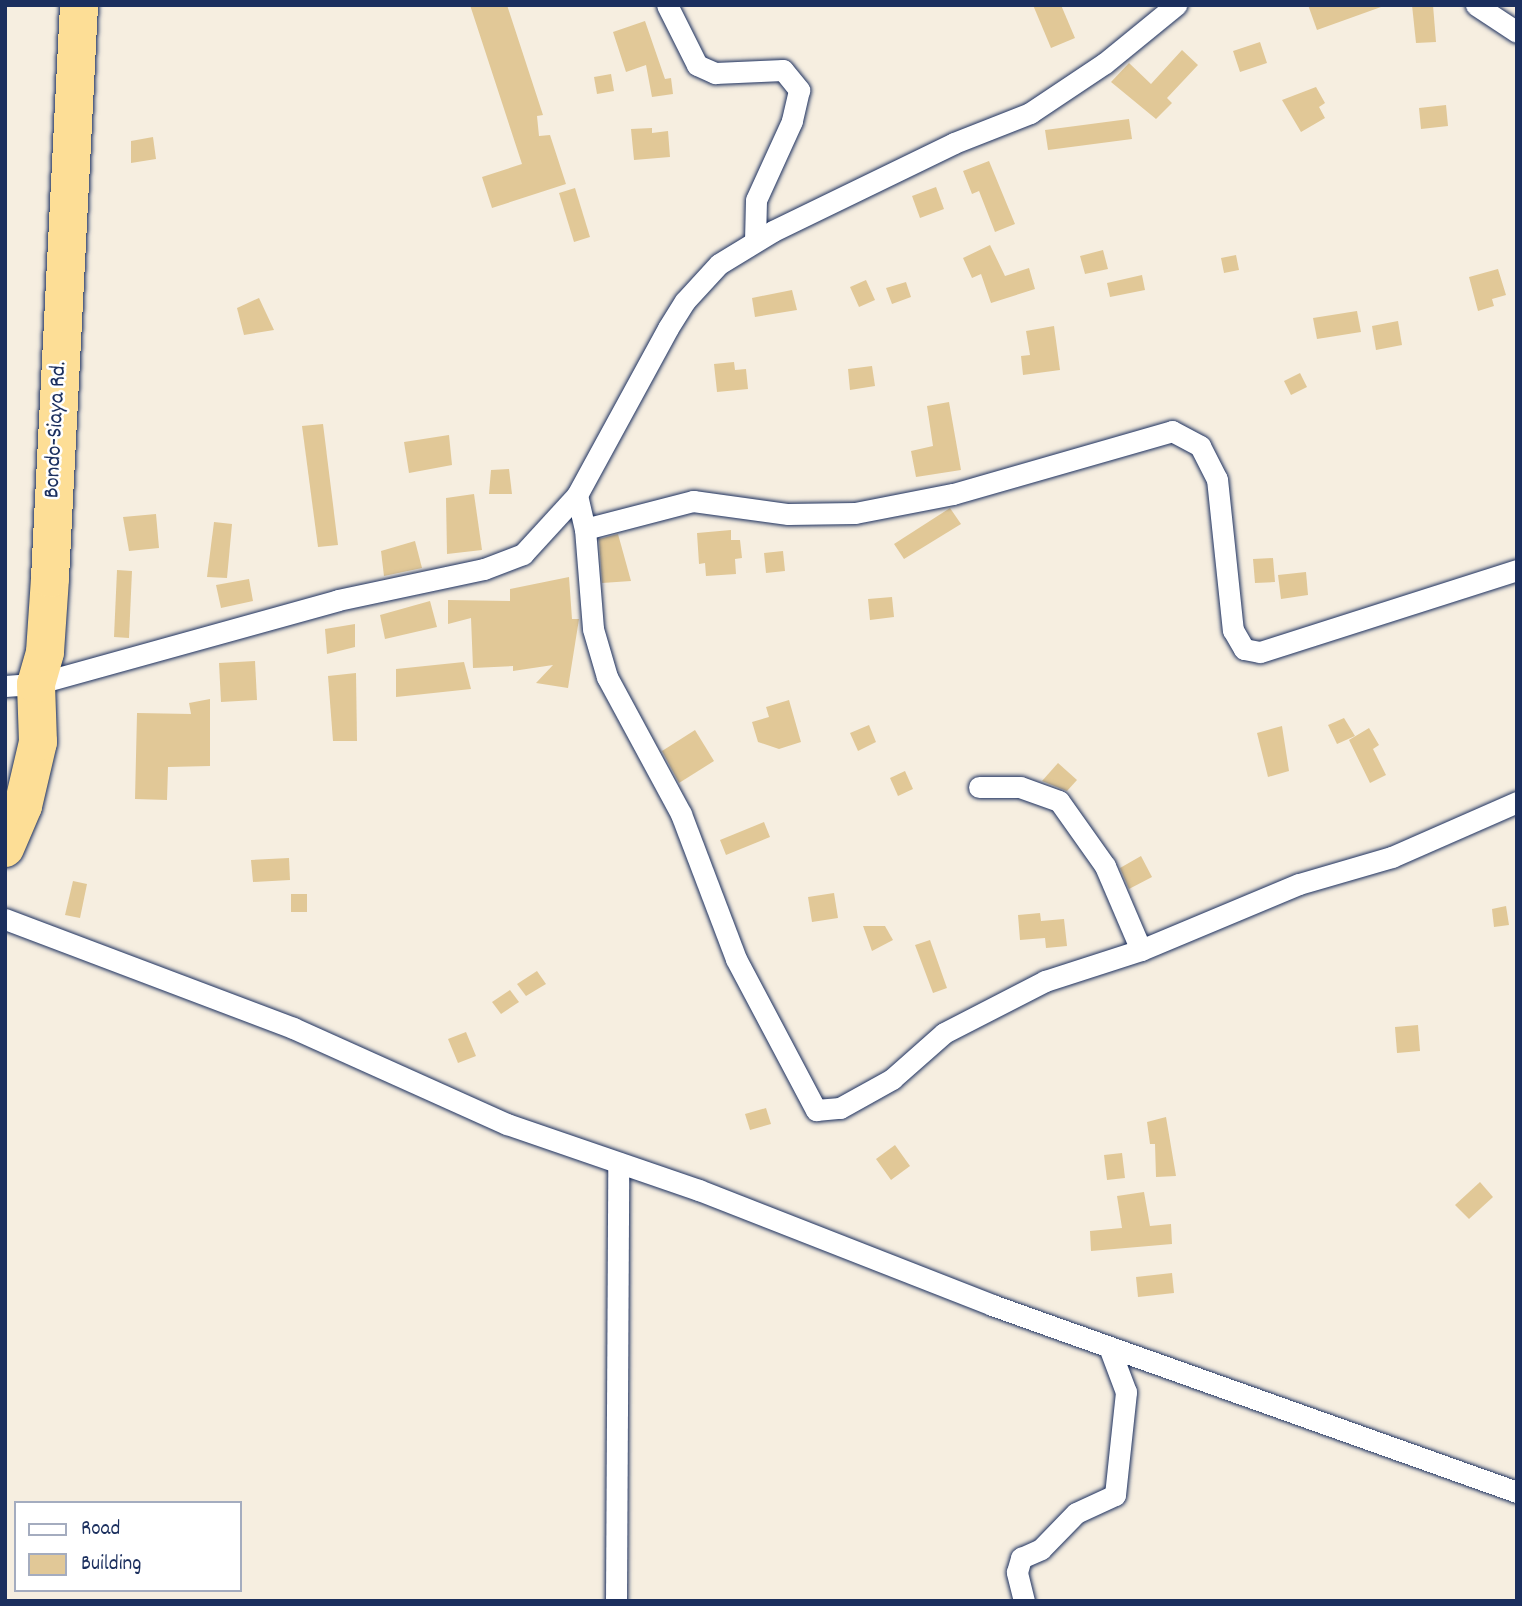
<!DOCTYPE html>
<style>
body{margin:0}
#map{position:relative;width:1522px;height:1606px;overflow:hidden;background:#f6eee0;font-family:Dekko,sans-serif}
div>[style]{position:absolute}
[style*='--x']{left:calc(var(--x)*1px);top:calc(var(--y)*1px);width:calc(var(--w)*1px);rotate:calc(var(--a)*1deg)}
.building>*{inset:0;background:#e1c897}
.roads{filter:drop-shadow(0 0 2px #1b2f5e) drop-shadow(0 0 2px #1b2f5e)}
.street>*{height:21px;margin:-10.5px;padding:0 10.5px;transform-origin:10.5px;border-radius:10.5px;background:#fff}
.highway>*{height:38px;margin:-19px;padding:0 19px;transform-origin:19px;border-radius:19px;background:#fdde96}
span{translate:-50% -50%;white-space:nowrap;text-align:center;line-height:1.15;-webkit-text-stroke:5px #fff;paint-order:stroke}
.street-label{font-size:23px;color:#1b2f5e}
.frame{position:absolute;inset:0;border:7px solid #1b2f5e;pointer-events:none}
.legend{position:absolute;left:14px;top:1501px;width:228px;height:91px;box-sizing:border-box;background:#fff;border:2px solid #a4acbf;margin:0;padding:9px 12px;list-style:none;font-size:21px;color:#1b2f5e}
.legend li{display:flex;align-items:center;gap:14px;height:35px}
.legend b{width:35px;border:2px solid #a4acbf}
</style>
<div id="map">
<div class="building">
<i style="clip-path:polygon(470px 5px,507px 5px,543px 115px,537px 116px,539px 136px,550px 135px,566px 184px,492px 208px,482px 177px,522px 164px)"></i>
<i style="clip-path:polygon(1033px 5px,1061px 5px,1075px 38px,1051px 48px)"></i>
<i style="clip-path:polygon(1308px 5px,1381px 5px,1381px 7px,1317px 30px)"></i>
<i style="clip-path:polygon(1412px 5px,1433px 5px,1436px 42px,1416px 43px)"></i>
<i style="clip-path:polygon(645px 21px,665px 79px,671px 78px,673px 94px,652px 97px,646px 65px,626px 72px,613px 32px)"></i>
<i style="clip-path:polygon(1260px 42px,1267px 63px,1240px 72px,1233px 51px)"></i>
<i style="clip-path:polygon(1182px 50px,1198px 65px,1167px 98px,1172px 103px,1156px 119px,1111px 82px,1129px 63px,1151px 84px)"></i>
<i style="clip-path:polygon(611px 74px,614px 91px,597px 94px,594px 77px)"></i>
<i style="clip-path:polygon(1316px 87px,1325px 103px,1319px 107px,1325px 118px,1301px 132px,1282px 100px)"></i>
<i style="clip-path:polygon(1446px 105px,1448px 126px,1421px 129px,1419px 108px)"></i>
<i style="clip-path:polygon(1129px 119px,1132px 139px,1048px 150px,1045px 130px)"></i>
<i style="clip-path:polygon(652px 128px,652px 133px,668px 131px,670px 157px,634px 160px,631px 129px)"></i>
<i style="clip-path:polygon(153px 137px,156px 159px,131px 163px,131px 141px)"></i>
<i style="clip-path:polygon(989px 161px,1015px 224px,995px 232px,979px 191px,972px 194px,963px 171px)"></i>
<i style="clip-path:polygon(936px 187px,944px 209px,920px 218px,912px 196px)"></i>
<i style="clip-path:polygon(575px 188px,590px 237px,574px 242px,559px 193px)"></i>
<i style="clip-path:polygon(990px 245px,1005px 276px,1029px 268px,1035px 289px,991px 303px,981px 274px,972px 278px,963px 258px)"></i>
<i style="clip-path:polygon(1103px 250px,1108px 269px,1085px 274px,1080px 256px)"></i>
<i style="clip-path:polygon(1236px 255px,1239px 270px,1224px 273px,1221px 258px)"></i>
<i style="clip-path:polygon(1498px 269px,1506px 295px,1492px 299px,1494px 306px,1478px 311px,1469px 277px)"></i>
<i style="clip-path:polygon(1142px 275px,1145px 290px,1110px 297px,1107px 283px)"></i>
<i style="clip-path:polygon(866px 280px,875px 300px,859px 307px,850px 287px)"></i>
<i style="clip-path:polygon(906px 282px,911px 297px,892px 304px,886px 288px)"></i>
<i style="clip-path:polygon(792px 290px,797px 310px,755px 317px,752px 298px)"></i>
<i style="clip-path:polygon(259px 298px,274px 330px,244px 335px,237px 308px)"></i>
<i style="clip-path:polygon(1357px 311px,1361px 332px,1317px 339px,1313px 318px)"></i>
<i style="clip-path:polygon(1398px 321px,1402px 345px,1376px 350px,1372px 326px)"></i>
<i style="clip-path:polygon(1054px 326px,1060px 370px,1023px 375px,1021px 356px,1030px 355px,1026px 331px)"></i>
<i style="clip-path:polygon(734px 362px,735px 370px,746px 369px,748px 389px,717px 392px,714px 364px)"></i>
<i style="clip-path:polygon(872px 366px,875px 386px,850px 390px,848px 369px)"></i>
<i style="clip-path:polygon(1300px 373px,1307px 387px,1291px 395px,1284px 381px)"></i>
<i style="clip-path:polygon(949px 402px,961px 470px,916px 477px,911px 451px,933px 446px,927px 406px)"></i>
<i style="clip-path:polygon(323px 424px,338px 545px,318px 547px,302px 426px)"></i>
<i style="clip-path:polygon(449px 435px,452px 465px,409px 473px,404px 442px)"></i>
<i style="clip-path:polygon(509px 469px,512px 494px,489px 494px,491px 470px)"></i>
<i style="clip-path:polygon(474px 494px,482px 550px,447px 554px,446px 498px)"></i>
<i style="clip-path:polygon(950px 508px,961px 524px,904px 559px,894px 544px)"></i>
<i style="clip-path:polygon(156px 514px,159px 548px,129px 551px,123px 517px)"></i>
<i style="clip-path:polygon(214px 522px,232px 524px,227px 578px,207px 577px)"></i>
<i style="clip-path:polygon(731px 530px,731px 540px,740px 540px,742px 558px,735px 559px,736px 574px,706px 576px,705px 563px,699px 564px,697px 533px)"></i>
<i style="clip-path:polygon(618px 534px,631px 581px,602px 583px,599px 539px)"></i>
<i style="clip-path:polygon(415px 541px,422px 568px,384px 576px,381px 551px)"></i>
<i style="clip-path:polygon(783px 551px,785px 571px,766px 573px,764px 553px)"></i>
<i style="clip-path:polygon(1273px 558px,1275px 582px,1255px 583px,1253px 559px)"></i>
<i style="clip-path:polygon(117px 570px,132px 571px,129px 638px,114px 637px)"></i>
<i style="clip-path:polygon(1306px 572px,1308px 595px,1281px 599px,1278px 575px)"></i>
<i style="clip-path:polygon(569px 577px,572px 619px,579px 619px,568px 688px,536px 683px,553px 665px,513px 671px,513px 666px,473px 668px,471px 618px,448px 624px,448px 600px,510px 601px,510px 589px)"></i>
<i style="clip-path:polygon(249px 579px,253px 601px,221px 608px,216px 585px)"></i>
<i style="clip-path:polygon(892px 597px,894px 617px,870px 620px,868px 599px)"></i>
<i style="clip-path:polygon(430px 601px,437px 627px,385px 639px,380px 615px)"></i>
<i style="clip-path:polygon(355px 624px,355px 647px,327px 654px,325px 629px)"></i>
<i style="clip-path:polygon(255px 661px,257px 700px,221px 702px,219px 663px)"></i>
<i style="clip-path:polygon(464px 662px,471px 689px,396px 697px,396px 669px)"></i>
<i style="clip-path:polygon(356px 673px,357px 741px,333px 741px,328px 676px)"></i>
<i style="clip-path:polygon(210px 699px,210px 766px,168px 767px,167px 800px,135px 799px,137px 713px,191px 714px,189px 703px)"></i>
<i style="clip-path:polygon(789px 700px,801px 742px,779px 749px,758px 742px,752px 722px,769px 717px,766px 707px)"></i>
<i style="clip-path:polygon(1344px 718px,1355px 736px,1337px 744px,1328px 725px)"></i>
<i style="clip-path:polygon(869px 725px,876px 742px,858px 751px,850px 733px)"></i>
<i style="clip-path:polygon(1282px 726px,1289px 771px,1268px 777px,1257px 733px)"></i>
<i style="clip-path:polygon(1369px 728px,1379px 745px,1373px 749px,1386px 775px,1370px 783px,1349px 740px)"></i>
<i style="clip-path:polygon(695px 730px,714px 761px,679px 783px,662px 751px)"></i>
<i style="clip-path:polygon(1058px 763px,1077px 780px,1067px 791px,1042px 781px)"></i>
<i style="clip-path:polygon(905px 771px,913px 789px,898px 796px,890px 778px)"></i>
<i style="clip-path:polygon(764px 822px,770px 837px,726px 855px,720px 840px)"></i>
<i style="clip-path:polygon(1141px 856px,1152px 877px,1129px 889px,1120px 868px)"></i>
<i style="clip-path:polygon(289px 858px,290px 880px,253px 882px,251px 860px)"></i>
<i style="clip-path:polygon(73px 881px,87px 884px,80px 918px,65px 915px)"></i>
<i style="clip-path:polygon(834px 893px,838px 918px,812px 922px,808px 897px)"></i>
<i style="clip-path:polygon(291px 894px,307px 894px,307px 912px,291px 912px)"></i>
<i style="clip-path:polygon(1506px 906px,1509px 925px,1494px 927px,1492px 909px)"></i>
<i style="clip-path:polygon(1040px 913px,1041px 921px,1064px 919px,1067px 946px,1046px 948px,1045px 938px,1020px 940px,1018px 915px)"></i>
<i style="clip-path:polygon(863px 926px,885px 926px,893px 940px,872px 951px)"></i>
<i style="clip-path:polygon(930px 940px,947px 988px,933px 993px,915px 945px)"></i>
<i style="clip-path:polygon(537px 971px,546px 984px,526px 996px,517px 984px)"></i>
<i style="clip-path:polygon(510px 990px,519px 1002px,501px 1014px,492px 1002px)"></i>
<i style="clip-path:polygon(1418px 1025px,1420px 1051px,1397px 1053px,1395px 1027px)"></i>
<i style="clip-path:polygon(466px 1032px,476px 1056px,458px 1063px,448px 1039px)"></i>
<i style="clip-path:polygon(766px 1108px,771px 1124px,750px 1130px,745px 1114px)"></i>
<i style="clip-path:polygon(1166px 1117px,1176px 1176px,1156px 1177px,1155px 1144px,1150px 1144px,1147px 1122px)"></i>
<i style="clip-path:polygon(895px 1145px,910px 1166px,891px 1180px,876px 1159px)"></i>
<i style="clip-path:polygon(1122px 1153px,1125px 1178px,1107px 1180px,1104px 1155px)"></i>
<i style="clip-path:polygon(1480px 1182px,1493px 1197px,1469px 1219px,1455px 1205px)"></i>
<i style="clip-path:polygon(1144px 1192px,1150px 1226px,1171px 1224px,1172px 1244px,1091px 1251px,1090px 1231px,1122px 1228px,1117px 1196px)"></i>
<i style="clip-path:polygon(1172px 1273px,1174px 1293px,1138px 1297px,1136px 1277px)"></i>
</div>
<div class="roads">
<div class="street">
<i style="--x:667;--y:5;--w:67;--a:63.4"></i>
<i style="--x:697;--y:65;--w:20;--a:24"></i>
<i style="--x:715;--y:73;--w:68;--a:-2.5"></i>
<i style="--x:783;--y:70;--w:26;--a:51"></i>
<i style="--x:799;--y:90;--w:32;--a:103"></i>
<i style="--x:792;--y:121;--w:87;--a:114.5"></i>
<i style="--x:756;--y:200;--w:40;--a:91.4"></i>
<i style="--x:1476;--y:5;--w:49;--a:33.4"></i>
<i style="--x:577;--y:495;--w:35;--a:77"></i>
<i style="--x:585;--y:529;--w:100;--a:85.4"></i>
<i style="--x:593;--y:629;--w:50;--a:73.7"></i>
<i style="--x:607;--y:677;--w:156;--a:61.6"></i>
<i style="--x:681;--y:814;--w:155;--a:69.2"></i>
<i style="--x:736;--y:959;--w:171;--a:62.1"></i>
<i style="--x:816;--y:1110;--w:24;--a:-5"></i>
<i style="--x:840;--y:1108;--w:60;--a:-29.1"></i>
<i style="--x:892;--y:1079;--w:69;--a:-41.5"></i>
<i style="--x:944;--y:1033;--w:114;--a:-27.2"></i>
<i style="--x:1045;--y:981;--w:101;--a:-17.9"></i>
<i style="--x:1141;--y:950;--w:171;--a:-22.7"></i>
<i style="--x:1299;--y:884;--w:97;--a:-16.2"></i>
<i style="--x:1392;--y:857;--w:137;--a:-23.7"></i>
<i style="--x:585;--y:529;--w:112;--a:-14.5"></i>
<i style="--x:693;--y:501;--w:96;--a:7.8"></i>
<i style="--x:788;--y:514;--w:67;--a:-0.9"></i>
<i style="--x:855;--y:513;--w:100;--a:-11"></i>
<i style="--x:953;--y:494;--w:228;--a:-16"></i>
<i style="--x:1172;--y:431;--w:32;--a:28"></i>
<i style="--x:1200;--y:446;--w:37;--a:63"></i>
<i style="--x:1217;--y:479;--w:152;--a:84"></i>
<i style="--x:1233;--y:630;--w:22;--a:60"></i>
<i style="--x:1244;--y:649;--w:16;--a:11"></i>
<i style="--x:1260;--y:652;--w:270;--a:-17.7"></i>
<i style="--x:5;--y:686;--w:31;--a:-4"></i>
<i style="--x:36;--y:684;--w:313;--a:-15.5"></i>
<i style="--x:338;--y:600;--w:149;--a:-12"></i>
<i style="--x:484;--y:569;--w:42;--a:-21"></i>
<i style="--x:523;--y:554;--w:80;--a:-47.5"></i>
<i style="--x:577;--y:495;--w:190;--a:-61.4"></i>
<i style="--x:668;--y:328;--w:32;--a:-58"></i>
<i style="--x:685;--y:301;--w:50;--a:-47.4"></i>
<i style="--x:719;--y:264;--w:63;--a:-31.4"></i>
<i style="--x:773;--y:231;--w:201;--a:-25.9"></i>
<i style="--x:954;--y:143;--w:82;--a:-21.5"></i>
<i style="--x:1030;--y:113;--w:90;--a:-33.7"></i>
<i style="--x:1105;--y:63;--w:92;--a:-39.2"></i>
<i style="--x:979;--y:787;--w:41;--a:0"></i>
<i style="--x:1020;--y:787;--w:41;--a:19.7"></i>
<i style="--x:1059;--y:801;--w:80;--a:54.7"></i>
<i style="--x:1105;--y:866;--w:91;--a:66.8"></i>
<i style="--x:5;--y:919;--w:308;--a:20.7"></i>
<i style="--x:293;--y:1028;--w:235;--a:24.2"></i>
<i style="--x:507;--y:1124;--w:203;--a:19"></i>
<i style="--x:699;--y:1190;--w:315;--a:21.4"></i>
<i style="--x:992;--y:1305;--w:557;--a:19.61"></i>
<i style="--x:616;--y:1601;--w:438;--a:-89.7"></i>
<i style="--x:1024;--y:1601;--w:30;--a:-104"></i>
<i style="--x:1017;--y:1572;--w:15;--a:-74"></i>
<i style="--x:1021;--y:1558;--w:22;--a:-24"></i>
<i style="--x:1041;--y:1549;--w:50;--a:-45.8"></i>
<i style="--x:1076;--y:1513;--w:43;--a:-24.8"></i>
<i style="--x:1115;--y:1495;--w:104;--a:-83.9"></i>
<i style="--x:1126;--y:1392;--w:48;--a:-110.7"></i>
</div>
<div class="highway">
<i style="--x:5;--y:848;--w:46;--a:-66.8"></i>
<i style="--x:23;--y:806;--w:66;--a:-76.8"></i>
<i style="--x:38;--y:742;--w:58;--a:-92"></i>
<i style="--x:36;--y:684;--w:33;--a:-74"></i>
<i style="--x:45;--y:652;--w:74;--a:-86.1"></i>
<i style="--x:50;--y:578;--w:574;--a:-87.1"></i>
</div>
</div>
<div class="street-label">
<span style="left:57px;top:430px;rotate:-87deg">Bondo-Siaya Rd.</span>
</div>
<div class="frame"></div>
<ul class="legend">
<li><b style="height:9px;background:#fff"></b>Road</li>
<li><b style="height:19px;background:#e1c897"></b>Building</li>
</ul>
</div>
